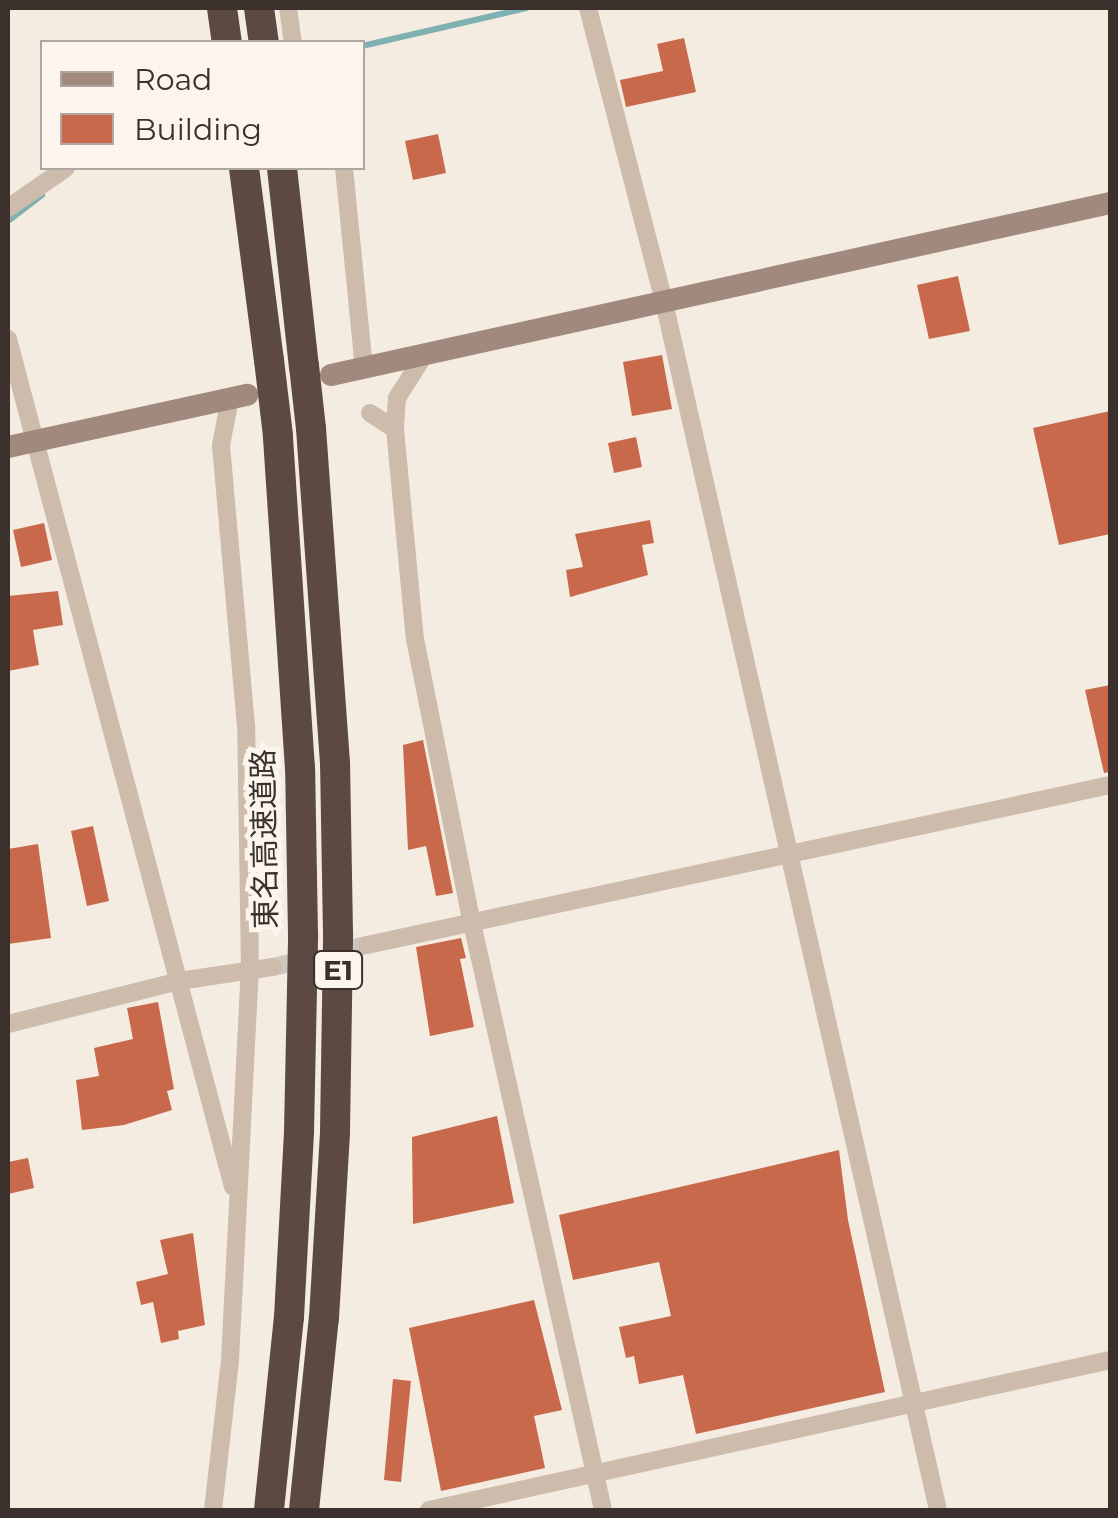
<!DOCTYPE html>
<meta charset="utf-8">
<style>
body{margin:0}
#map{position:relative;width:1118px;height:1518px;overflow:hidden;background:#f4ebe1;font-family:Montserrat,"Noto Sans JP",sans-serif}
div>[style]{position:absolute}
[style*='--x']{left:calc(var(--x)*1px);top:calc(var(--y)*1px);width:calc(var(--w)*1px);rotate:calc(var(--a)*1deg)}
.stream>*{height:6px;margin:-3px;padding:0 3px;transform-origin:3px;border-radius:3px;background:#7fb0b2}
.building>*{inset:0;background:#c8694b}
.street-tunnel>*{height:18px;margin-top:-9px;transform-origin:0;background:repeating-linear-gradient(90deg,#cfc6bd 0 18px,transparent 0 27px)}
.street>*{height:18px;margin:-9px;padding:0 9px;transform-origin:9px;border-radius:9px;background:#cdbbac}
.secondary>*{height:22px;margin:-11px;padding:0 11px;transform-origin:11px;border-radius:11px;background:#a18a7d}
.highway>*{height:30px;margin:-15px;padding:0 15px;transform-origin:15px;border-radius:15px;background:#5c4a42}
.highway-bridge>*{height:30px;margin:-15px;padding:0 15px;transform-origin:15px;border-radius:15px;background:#5c4a42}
span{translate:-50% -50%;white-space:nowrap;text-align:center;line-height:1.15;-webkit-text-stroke:10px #fbf5ee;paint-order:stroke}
.shield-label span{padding:2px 8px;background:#fbf5ee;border:2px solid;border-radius:8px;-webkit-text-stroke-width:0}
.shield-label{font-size:28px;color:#3b302b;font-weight:700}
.street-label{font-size:30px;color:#3b302b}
.frame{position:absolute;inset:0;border:10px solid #3b302b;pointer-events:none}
.legend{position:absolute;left:40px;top:40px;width:325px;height:130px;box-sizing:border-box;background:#fbf5ee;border:2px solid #aea6a0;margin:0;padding:12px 18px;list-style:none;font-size:30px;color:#3b302b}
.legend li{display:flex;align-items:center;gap:20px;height:50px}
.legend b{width:50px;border:2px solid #aea6a0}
</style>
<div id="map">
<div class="stream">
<i style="--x:362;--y:46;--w:168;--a:-13"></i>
<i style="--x:8;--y:221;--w:43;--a:-37.4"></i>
</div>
<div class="building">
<i style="clip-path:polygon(684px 38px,696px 92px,626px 107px,620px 80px,663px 71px,657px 44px)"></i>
<i style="clip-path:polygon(438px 134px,446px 173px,413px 180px,405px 141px)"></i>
<i style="clip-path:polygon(958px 276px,970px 331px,929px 339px,917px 285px)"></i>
<i style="clip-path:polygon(662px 355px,672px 409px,632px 416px,623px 362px)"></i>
<i style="clip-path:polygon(1110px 411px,1110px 534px,1059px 545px,1033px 428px)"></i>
<i style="clip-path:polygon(636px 437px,642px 467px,614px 473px,608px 443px)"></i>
<i style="clip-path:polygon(650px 520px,654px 543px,642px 545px,648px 575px,570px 597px,566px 570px,583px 567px,575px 534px)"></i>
<i style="clip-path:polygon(44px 523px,52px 560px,21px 567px,13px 530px)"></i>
<i style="clip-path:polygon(58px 591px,63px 625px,33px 630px,39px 665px,8px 671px,8px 596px)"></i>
<i style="clip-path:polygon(1110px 685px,1110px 772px,1104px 773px,1085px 690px)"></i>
<i style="clip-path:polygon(423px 740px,453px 893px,436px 896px,426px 846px,408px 850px,403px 745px)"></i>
<i style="clip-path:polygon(93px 826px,109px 901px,87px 906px,71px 831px)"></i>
<i style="clip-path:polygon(38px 844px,51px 938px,8px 944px,8px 849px)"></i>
<i style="clip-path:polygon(461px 938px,466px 958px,460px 959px,474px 1027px,430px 1036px,416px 947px)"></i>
<i style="clip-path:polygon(158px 1002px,174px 1089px,167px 1091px,172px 1110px,124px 1125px,82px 1130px,76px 1080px,99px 1076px,94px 1048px,133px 1039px,127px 1008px)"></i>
<i style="clip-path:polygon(497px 1116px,514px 1203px,413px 1224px,412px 1137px)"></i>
<i style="clip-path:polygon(839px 1150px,848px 1220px,885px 1392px,696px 1434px,683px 1375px,639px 1384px,634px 1356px,626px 1358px,619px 1327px,671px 1316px,659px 1262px,573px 1280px,559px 1215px)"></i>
<i style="clip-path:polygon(28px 1158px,34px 1188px,8px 1194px,8px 1162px)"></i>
<i style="clip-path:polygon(193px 1233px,205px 1325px,178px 1331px,179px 1339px,161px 1343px,153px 1302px,141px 1305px,136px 1282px,168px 1274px,160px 1240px)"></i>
<i style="clip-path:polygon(534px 1300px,562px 1410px,534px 1416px,545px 1468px,441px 1491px,409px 1328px)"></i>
<i style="clip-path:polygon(393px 1379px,411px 1381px,401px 1482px,384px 1480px)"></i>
</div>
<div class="street-tunnel">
<i style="--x:273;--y:967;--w:97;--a:-13.2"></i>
</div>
<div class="street">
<i style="--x:288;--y:8;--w:34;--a:82"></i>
<i style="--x:588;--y:8;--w:304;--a:75.5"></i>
<i style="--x:664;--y:302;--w:1239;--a:77.22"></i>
<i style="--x:344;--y:168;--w:201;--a:84.3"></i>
<i style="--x:8;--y:208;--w:70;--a:-34.6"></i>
<i style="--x:8;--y:339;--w:877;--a:75.14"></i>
<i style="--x:425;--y:354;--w:52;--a:122.5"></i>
<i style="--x:397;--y:398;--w:31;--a:94"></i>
<i style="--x:395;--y:429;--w:211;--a:84.6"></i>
<i style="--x:415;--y:639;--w:290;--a:78.7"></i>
<i style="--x:472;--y:923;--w:601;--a:77.42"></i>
<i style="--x:370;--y:413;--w:30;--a:33"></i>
<i style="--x:367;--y:945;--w:760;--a:-12.15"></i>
<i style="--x:8;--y:1024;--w:176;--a:-14.1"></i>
<i style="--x:179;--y:981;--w:95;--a:-8.5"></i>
<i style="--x:213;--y:1510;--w:150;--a:-83.5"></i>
<i style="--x:230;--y:1361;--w:392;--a:-87.1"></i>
<i style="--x:250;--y:970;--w:244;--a:-90.9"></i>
<i style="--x:246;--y:726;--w:282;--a:-95.1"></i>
<i style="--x:221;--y:445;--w:47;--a:-78.9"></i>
<i style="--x:429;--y:1510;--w:697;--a:-12.42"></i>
</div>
<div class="secondary">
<i style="--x:331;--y:375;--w:798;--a:-12.45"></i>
<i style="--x:8;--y:447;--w:245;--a:-12.3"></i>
</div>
<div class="highway">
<i style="--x:222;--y:8;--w:34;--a:82"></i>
<i style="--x:259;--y:8;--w:34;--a:82"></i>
<i style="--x:244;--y:168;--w:194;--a:82.6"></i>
<i style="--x:282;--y:168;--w:199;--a:83.7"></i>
<i style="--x:269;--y:1510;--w:194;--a:-84.1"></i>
<i style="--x:289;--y:1317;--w:185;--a:-86.9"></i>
<i style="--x:299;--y:1132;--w:198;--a:-88.8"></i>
<i style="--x:303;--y:934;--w:165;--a:-91"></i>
<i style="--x:300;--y:769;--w:334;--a:-93.8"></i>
<i style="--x:304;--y:1510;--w:193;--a:-84.1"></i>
<i style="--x:324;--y:1318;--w:187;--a:-86.6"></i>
<i style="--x:335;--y:1131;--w:198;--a:-89.1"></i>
<i style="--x:338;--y:933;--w:170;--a:-91"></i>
<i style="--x:335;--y:763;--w:336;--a:-94.1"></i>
</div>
<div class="highway-bridge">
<i style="--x:269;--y:360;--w:77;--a:83.2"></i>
<i style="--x:304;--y:366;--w:62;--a:83.6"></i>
</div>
<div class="shield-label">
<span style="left:338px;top:970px">E1</span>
</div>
<div class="street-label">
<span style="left:265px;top:839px;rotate:-91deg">東名高速道路</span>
</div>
<div class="frame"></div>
<ul class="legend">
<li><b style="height:12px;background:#a18a7d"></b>Road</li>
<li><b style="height:28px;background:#c8694b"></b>Building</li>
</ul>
</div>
